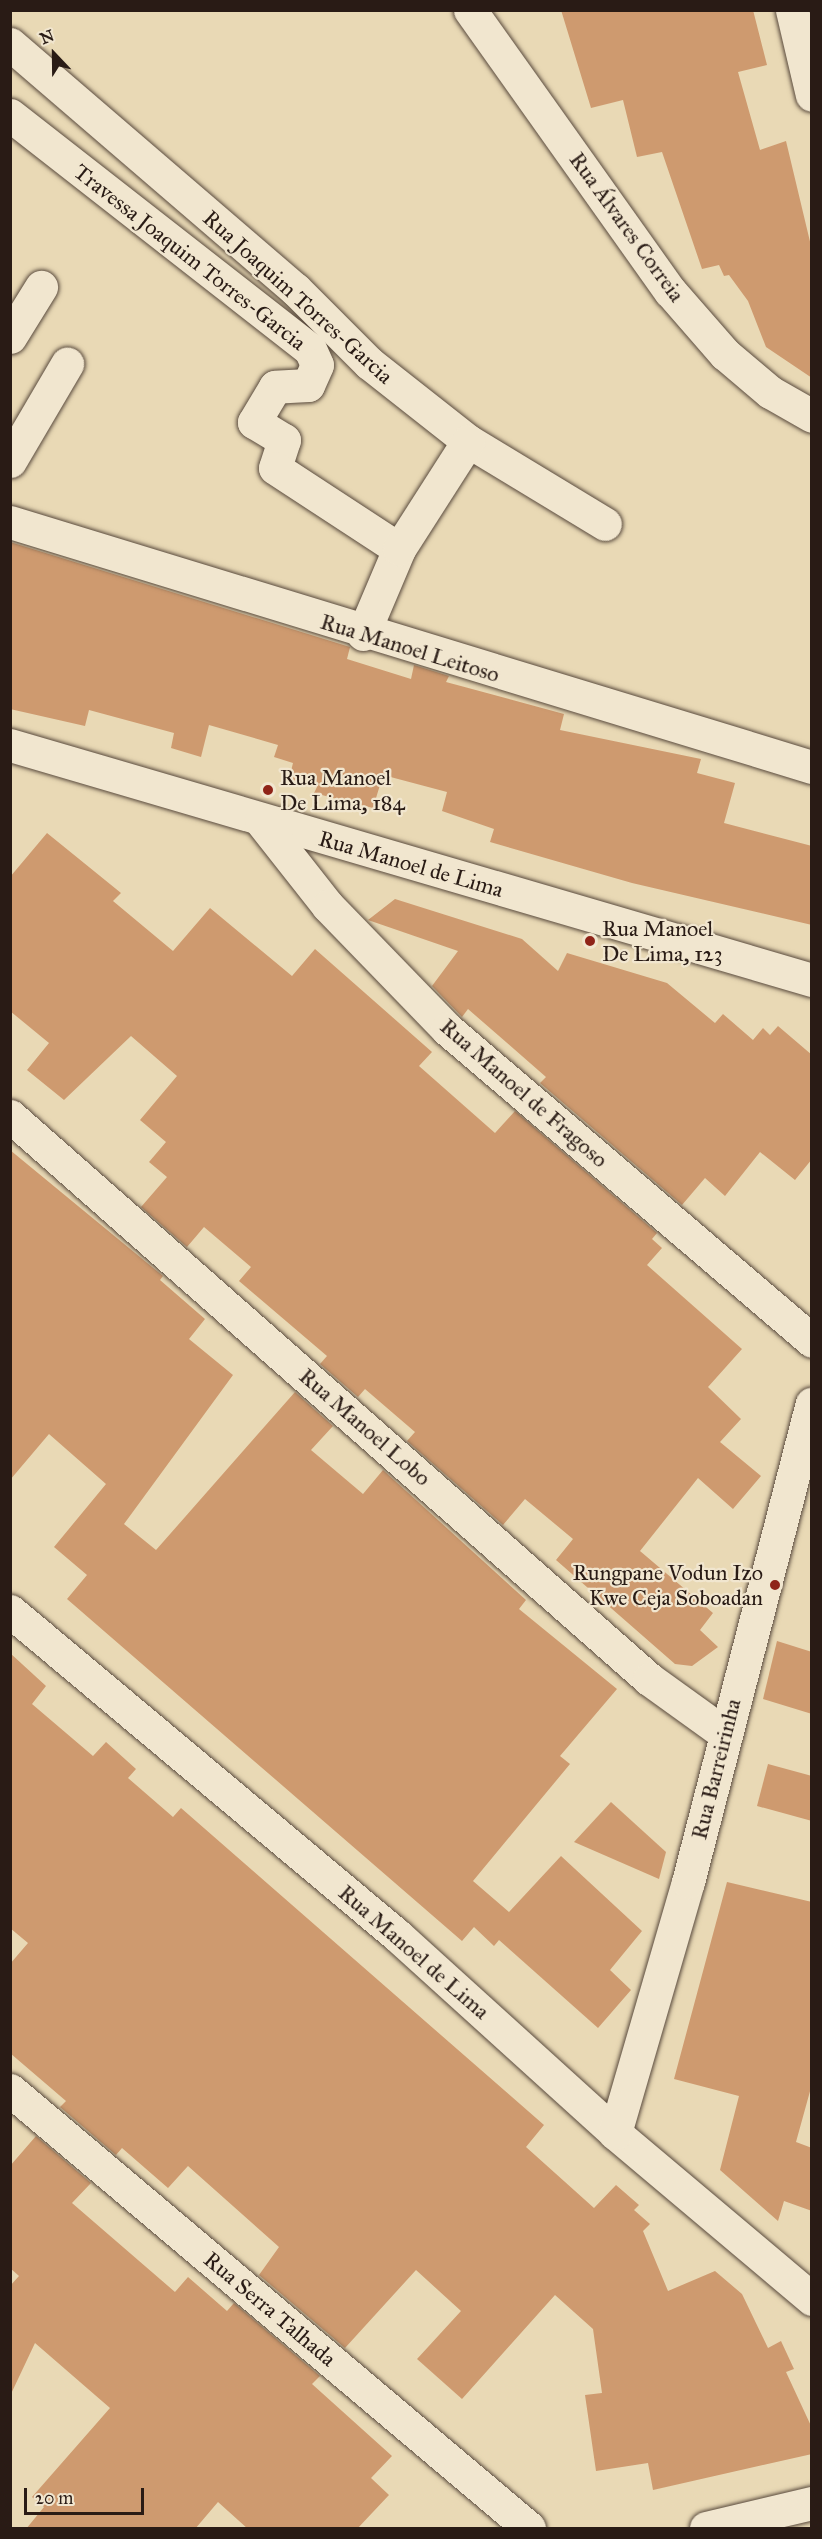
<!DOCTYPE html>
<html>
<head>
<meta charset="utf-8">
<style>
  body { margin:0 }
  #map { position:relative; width:822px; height:2539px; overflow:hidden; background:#e9d9b5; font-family:"IM FELL Great Primer",serif }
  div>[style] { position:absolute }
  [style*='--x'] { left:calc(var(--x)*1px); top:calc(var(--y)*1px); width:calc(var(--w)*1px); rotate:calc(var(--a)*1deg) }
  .building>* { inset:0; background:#ce9a6f }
  .roads { filter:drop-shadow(0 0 2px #594a3d) drop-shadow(0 0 2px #594a3d) }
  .minor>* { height:33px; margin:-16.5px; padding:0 16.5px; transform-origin:16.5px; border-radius:16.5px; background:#f1e6cf }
  .dots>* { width:16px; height:16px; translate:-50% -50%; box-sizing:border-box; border:3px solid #f1e6cf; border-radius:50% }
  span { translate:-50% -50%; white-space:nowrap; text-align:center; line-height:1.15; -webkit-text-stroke:4.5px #f1e6cf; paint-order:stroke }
  .street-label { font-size:22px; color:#291b15 }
  .poi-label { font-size:22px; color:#291b15 }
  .left { translate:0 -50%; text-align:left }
  .right { translate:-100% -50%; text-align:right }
  .frame { position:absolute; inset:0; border:12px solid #291b15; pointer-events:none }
  .north { position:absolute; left:24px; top:24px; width:60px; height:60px; -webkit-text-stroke:4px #f1e6cf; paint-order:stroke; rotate:338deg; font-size:16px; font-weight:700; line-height:24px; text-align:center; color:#291b15 }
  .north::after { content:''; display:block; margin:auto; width:21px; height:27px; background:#291b15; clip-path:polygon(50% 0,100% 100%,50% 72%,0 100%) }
  .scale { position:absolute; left:24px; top:2488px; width:120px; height:27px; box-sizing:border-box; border:3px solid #291b15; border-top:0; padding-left:8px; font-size:18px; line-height:21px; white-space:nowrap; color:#291b15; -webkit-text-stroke:4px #f1e6cf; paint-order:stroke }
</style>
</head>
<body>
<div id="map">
  <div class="building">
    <div style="clip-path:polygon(561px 10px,753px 10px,767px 65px,738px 72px,760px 150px,786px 141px,812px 250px,812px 378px,766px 347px,748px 301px,729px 275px,724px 276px,719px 265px,702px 269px,662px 152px,637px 157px,623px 100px,591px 108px)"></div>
    <div style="clip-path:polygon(10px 542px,350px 647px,347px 659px,411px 679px,414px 665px,449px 676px,446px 682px,564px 714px,560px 730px,701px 759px,697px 773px,735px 783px,724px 823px,812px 846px,812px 925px,632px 883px,490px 842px,494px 829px,442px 811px,447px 792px,383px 775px,373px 808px,314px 793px,317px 787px,289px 779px,293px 763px,274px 757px,278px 745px,209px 725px,201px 757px,171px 748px,174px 733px,89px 710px,85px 726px,10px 709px)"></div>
    <div style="clip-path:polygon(47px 833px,121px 893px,113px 901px,173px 951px,210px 908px,292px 976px,315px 949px,432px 1052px,419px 1066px,495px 1133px,515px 1111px,657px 1233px,652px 1239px,662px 1248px,647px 1265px,742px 1349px,708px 1387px,741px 1419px,720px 1442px,761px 1476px,733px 1509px,698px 1478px,640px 1551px,713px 1613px,700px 1630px,718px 1647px,692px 1666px,675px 1664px,556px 1560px,573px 1539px,525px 1499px,503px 1525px,407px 1441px,415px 1432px,365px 1389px,358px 1397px,320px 1364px,327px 1356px,239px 1281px,251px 1267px,204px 1227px,187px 1247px,141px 1207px,167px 1177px,149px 1162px,166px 1142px,140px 1120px,177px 1076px,131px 1036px,64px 1100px,27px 1070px,49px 1043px,10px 1011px,10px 877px)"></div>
    <div style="clip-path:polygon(395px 899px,522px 939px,558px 971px,567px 953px,667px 983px,715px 1023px,723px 1014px,753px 1040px,763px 1028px,770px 1035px,778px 1026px,812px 1055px,812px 1159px,795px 1180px,760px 1152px,725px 1196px,705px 1178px,682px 1205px,540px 1083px,546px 1077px,468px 1009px,462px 1017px,432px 986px,458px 951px,368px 920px)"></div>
    <div style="clip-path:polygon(10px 1150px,163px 1276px,160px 1280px,205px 1319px,189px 1339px,233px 1375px,124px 1524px,156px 1550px,295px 1392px,333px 1426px,311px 1450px,363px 1494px,383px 1470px,526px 1600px,519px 1609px,617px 1689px,560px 1756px,570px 1764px,473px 1881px,509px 1912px,561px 1856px,642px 1931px,610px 1970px,631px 1990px,598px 2028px,499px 1940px,494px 1946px,474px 1927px,462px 1941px,67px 1599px,87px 1575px,54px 1547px,106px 1484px,49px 1434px,10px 1480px)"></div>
    <div style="clip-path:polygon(777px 1641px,812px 1652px,812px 1714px,763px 1699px)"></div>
    <div style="clip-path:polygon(10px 1653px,46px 1686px,32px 1704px,93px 1756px,106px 1742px,136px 1769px,128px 1778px,173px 1817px,181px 1808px,544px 2125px,526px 2147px,594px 2208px,616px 2185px,639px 2205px,634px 2210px,650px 2224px,643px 2231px,668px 2291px,715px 2271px,742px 2294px,768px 2348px,781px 2341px,794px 2369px,786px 2372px,812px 2428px,812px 2454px,653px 2490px,648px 2463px,596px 2471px,585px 2395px,602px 2393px,593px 2329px,555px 2295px,462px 2399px,417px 2359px,461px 2311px,416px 2270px,345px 2348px,259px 2275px,279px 2247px,188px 2166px,168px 2188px,122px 2148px,116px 2155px,60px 2107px,66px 2101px,10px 2053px,10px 1964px,28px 1943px,10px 1928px)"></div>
    <div style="clip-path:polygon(768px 1764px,812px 1776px,812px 1821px,757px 1806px)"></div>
    <div style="clip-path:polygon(611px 1802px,666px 1852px,659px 1879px,574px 1842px)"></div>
    <div style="clip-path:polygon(727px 1882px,812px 1902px,812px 2084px,796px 2142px,812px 2148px,812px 2211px,784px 2201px,778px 2221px,720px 2170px,739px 2096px,674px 2079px)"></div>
    <div style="clip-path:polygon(36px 2136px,91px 2183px,72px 2203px,175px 2292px,188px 2277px,227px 2311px,234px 2303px,320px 2376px,312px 2384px,392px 2456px,371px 2478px,389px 2495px,357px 2529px,248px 2529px,218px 2502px,195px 2529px,26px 2529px,44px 2507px,32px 2497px,110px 2408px,35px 2343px,10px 2396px,10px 2286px,19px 2276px,10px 2268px,10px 2166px)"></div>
  </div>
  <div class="roads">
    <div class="minor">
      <div style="--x:470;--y:10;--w:345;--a:54.6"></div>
      <div style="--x:670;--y:291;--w:84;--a:48.9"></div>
      <div style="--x:725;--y:354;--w:59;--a:40.2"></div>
      <div style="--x:770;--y:392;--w:48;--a:29.7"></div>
      <div style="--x:792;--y:10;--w:87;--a:76.8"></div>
      <div style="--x:10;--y:44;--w:376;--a:40.7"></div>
      <div style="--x:295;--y:289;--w:105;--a:45"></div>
      <div style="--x:369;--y:363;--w:126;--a:38.2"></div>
      <div style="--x:468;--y:441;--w:160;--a:31.2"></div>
      <div style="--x:10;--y:115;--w:380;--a:38"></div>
      <div style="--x:310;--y:349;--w:17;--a:66"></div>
      <div style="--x:317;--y:365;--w:22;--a:114"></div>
      <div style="--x:308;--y:385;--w:33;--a:177"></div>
      <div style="--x:275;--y:387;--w:41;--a:121"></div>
      <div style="--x:254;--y:422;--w:35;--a:31"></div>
      <div style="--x:284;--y:440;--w:29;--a:108"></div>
      <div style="--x:275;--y:468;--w:148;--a:33.2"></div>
      <div style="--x:10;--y:337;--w:59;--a:-58.2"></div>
      <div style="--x:10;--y:461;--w:113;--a:-59.6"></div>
      <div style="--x:10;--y:522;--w:839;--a:16.99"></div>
      <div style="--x:363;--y:634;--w:92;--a:-67"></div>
      <div style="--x:399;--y:549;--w:128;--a:-57.4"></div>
      <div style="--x:10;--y:745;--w:836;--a:16.33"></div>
      <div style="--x:261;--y:821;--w:108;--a:51.8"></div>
      <div style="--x:328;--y:906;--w:171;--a:45.9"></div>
      <div style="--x:447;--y:1029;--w:480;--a:40.5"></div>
      <div style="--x:10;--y:1116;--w:852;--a:41.38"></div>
      <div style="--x:649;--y:1679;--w:92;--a:35.8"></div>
      <div style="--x:10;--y:1611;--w:506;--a:39.95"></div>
      <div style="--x:398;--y:1936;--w:293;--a:42.2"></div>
      <div style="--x:615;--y:2133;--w:258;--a:40.1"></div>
      <div style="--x:10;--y:2090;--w:679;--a:40.16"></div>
      <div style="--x:615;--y:2133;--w:261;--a:-73.8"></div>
      <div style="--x:688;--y:1882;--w:494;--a:-75.5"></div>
      <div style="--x:706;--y:2528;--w:109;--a:-13.3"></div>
    </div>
  </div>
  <div class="dots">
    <div style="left:268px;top:790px;background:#8f2418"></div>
    <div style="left:590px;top:941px;background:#8f2418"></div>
    <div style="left:775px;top:1585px;background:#8f2418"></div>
  </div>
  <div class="street-label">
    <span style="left:627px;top:227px;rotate:54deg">Rua Álvares Correia</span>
    <span style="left:190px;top:257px;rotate:38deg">Travessa Joaquim Torres-Garcia</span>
    <span style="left:298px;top:297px;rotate:42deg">Rua Joaquim Torres-Garcia</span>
    <span style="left:410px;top:648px;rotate:17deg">Rua Manoel Leitoso</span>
    <span style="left:411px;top:864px;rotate:16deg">Rua Manoel de Lima</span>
    <span style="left:524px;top:1093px;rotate:41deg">Rua Manoel de Fragoso</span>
    <span style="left:365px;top:1427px;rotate:41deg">Rua Manoel Lobo</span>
    <span style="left:716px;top:1769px;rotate:-76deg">Rua Barreirinha</span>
    <span style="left:414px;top:1952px;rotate:41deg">Rua Manoel de Lima</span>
    <span style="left:270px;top:2309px;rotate:40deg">Rua Serra Talhada</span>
  </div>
  <div class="poi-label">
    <span class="left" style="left:280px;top:790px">Rua Manoel<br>De Lima, 184</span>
    <span class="left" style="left:602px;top:941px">Rua Manoel<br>De Lima, 123</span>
    <span class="right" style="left:763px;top:1585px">Rungpane Vodun Izo<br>Kwe Ceja Soboadan</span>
  </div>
  <div class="frame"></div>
  <div class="north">N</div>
  <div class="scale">20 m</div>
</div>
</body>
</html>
